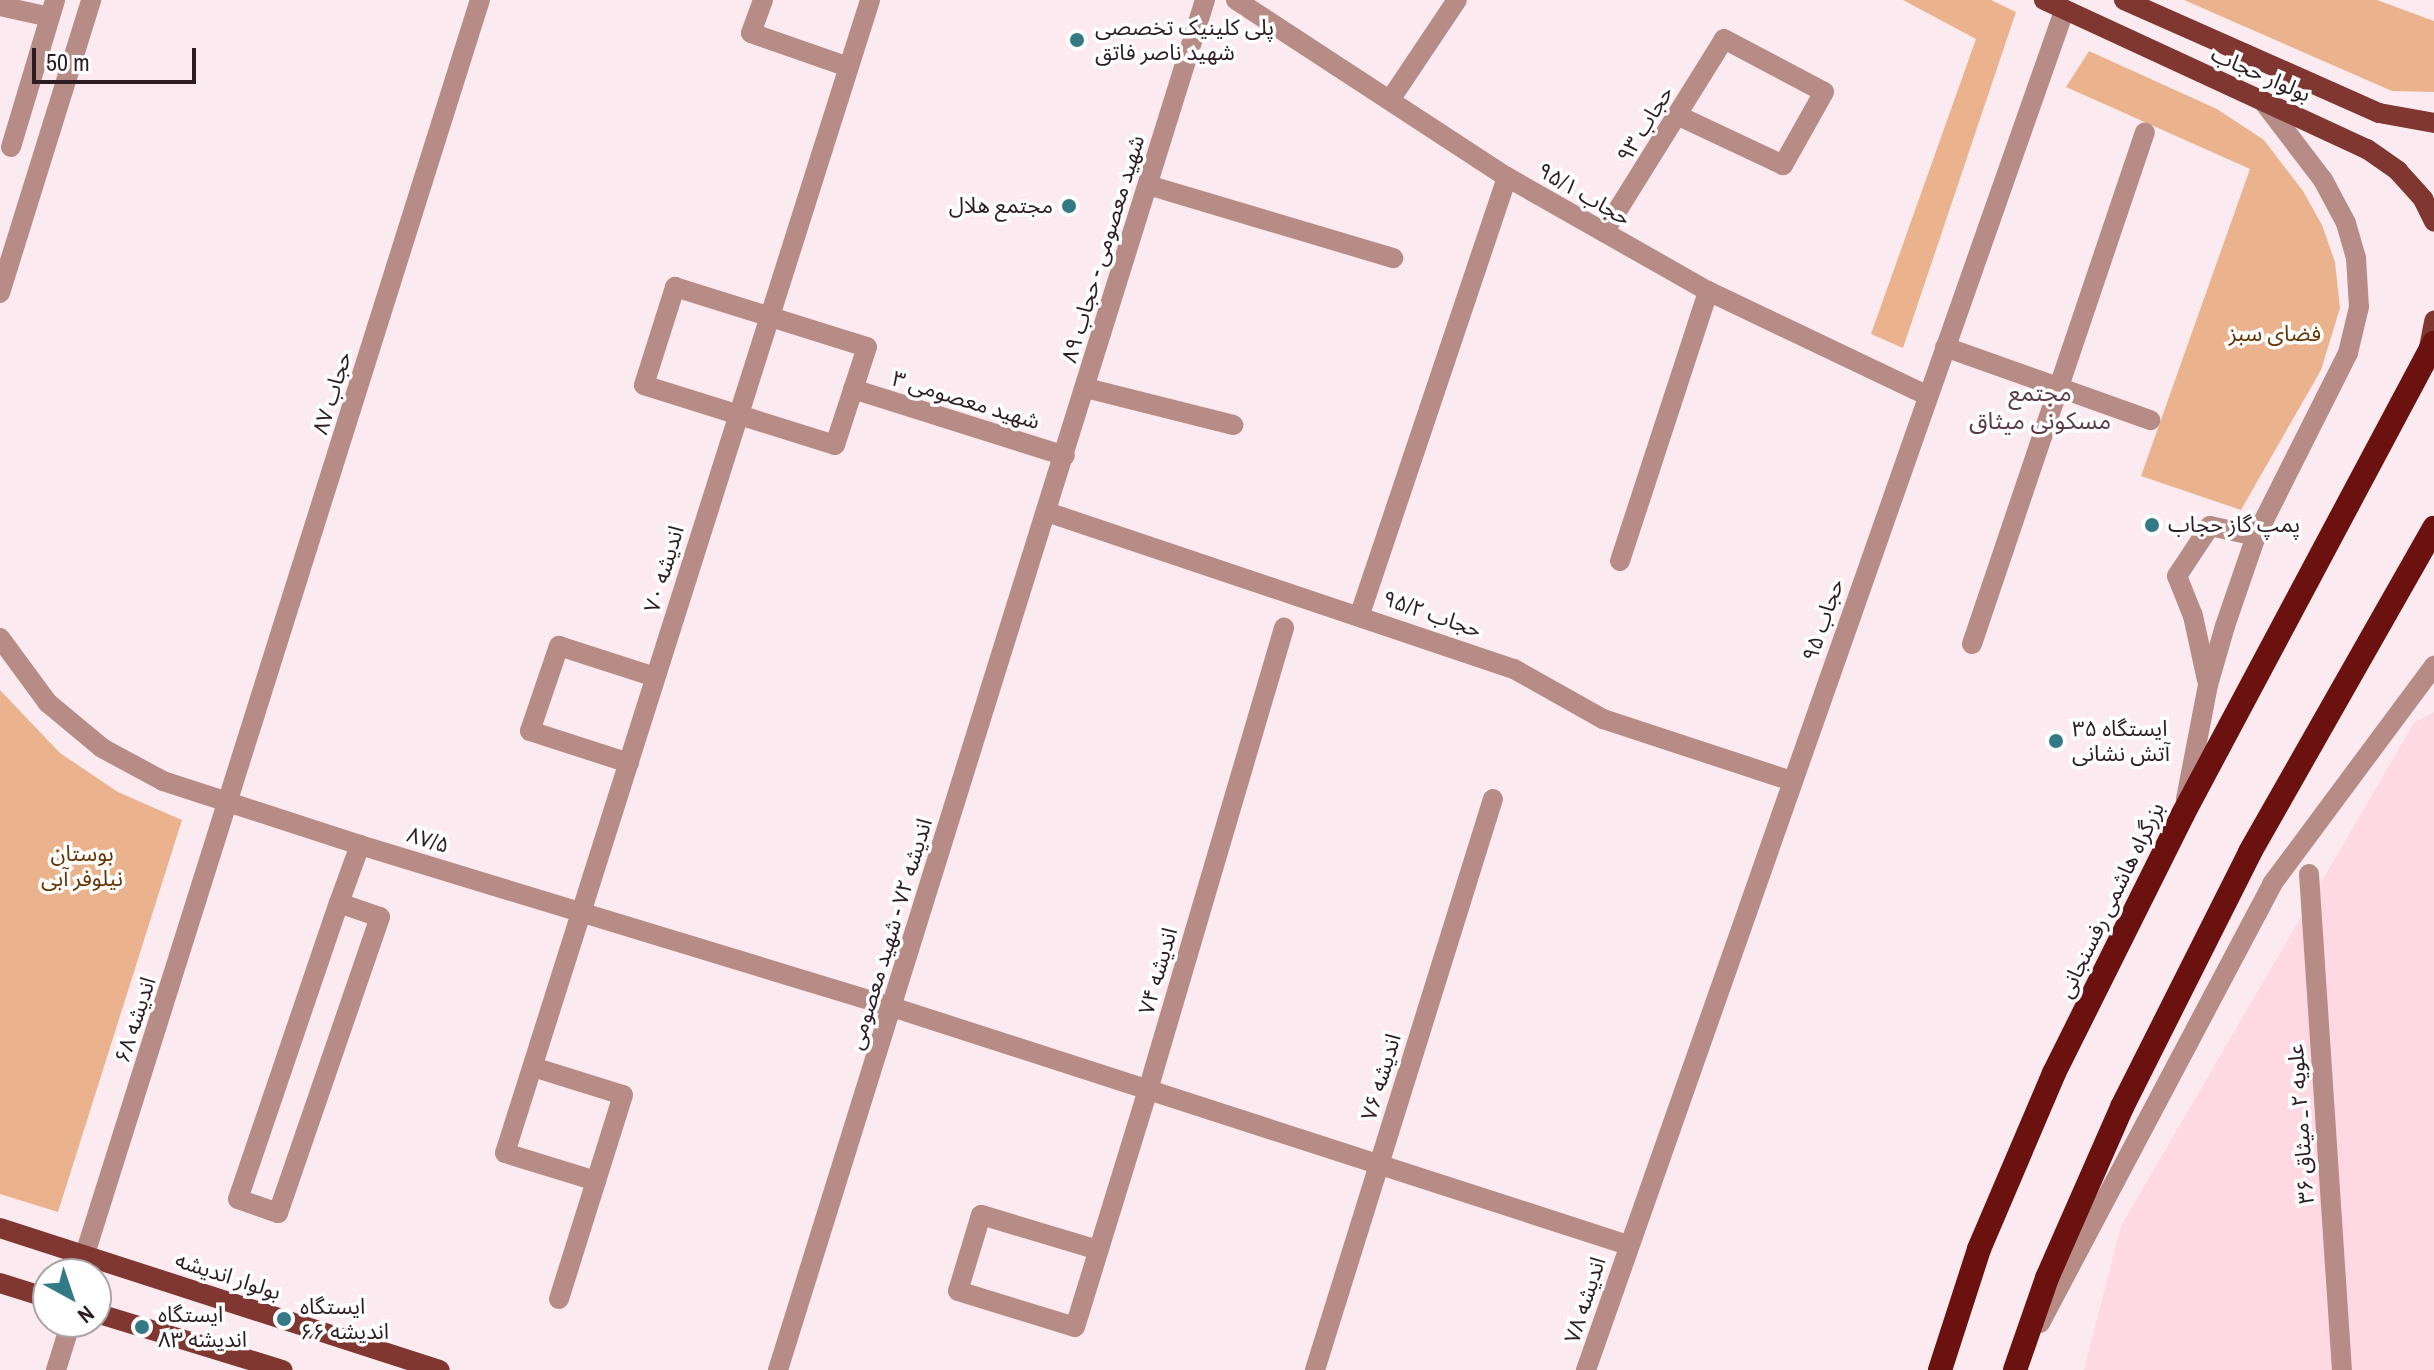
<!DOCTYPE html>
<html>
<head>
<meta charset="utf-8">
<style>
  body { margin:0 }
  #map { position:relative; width:2434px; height:1370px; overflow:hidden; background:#fbebf0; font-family:"Archivo Narrow","Noto Sans Arabic",sans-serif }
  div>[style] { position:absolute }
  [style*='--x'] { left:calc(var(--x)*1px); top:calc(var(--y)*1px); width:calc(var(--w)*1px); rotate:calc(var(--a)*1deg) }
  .built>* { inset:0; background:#fed8e3 }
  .green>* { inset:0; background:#ebb38d }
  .minor>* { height:20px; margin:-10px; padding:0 10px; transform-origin:10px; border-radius:10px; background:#b88c86 }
  .major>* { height:20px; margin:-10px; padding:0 10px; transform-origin:10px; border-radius:10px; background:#813731 }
  .highway>* { height:24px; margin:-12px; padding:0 12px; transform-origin:12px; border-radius:12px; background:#6b1211 }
  .dots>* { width:22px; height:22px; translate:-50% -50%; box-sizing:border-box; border:4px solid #fff; border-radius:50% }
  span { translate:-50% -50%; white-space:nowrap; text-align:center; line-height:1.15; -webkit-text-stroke:7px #fff; paint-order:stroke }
  .poi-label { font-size:22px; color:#2c1d22 }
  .left { translate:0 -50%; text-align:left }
  .right { translate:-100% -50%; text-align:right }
  .street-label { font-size:22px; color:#2c1d22 }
  .park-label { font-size:22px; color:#663302 }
  .neighbourhood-label { font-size:24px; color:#5a3b45 }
  .north { position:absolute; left:32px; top:1258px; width:80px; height:80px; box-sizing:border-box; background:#fff; border:2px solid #aba5a7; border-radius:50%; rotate:140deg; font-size:22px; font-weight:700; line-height:32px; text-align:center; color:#2c1d22 }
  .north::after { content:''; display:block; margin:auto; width:28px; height:36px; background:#337986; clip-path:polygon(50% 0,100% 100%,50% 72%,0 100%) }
  .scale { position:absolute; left:32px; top:48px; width:164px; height:36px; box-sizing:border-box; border:4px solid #2c1d22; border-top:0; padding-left:10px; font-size:24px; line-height:28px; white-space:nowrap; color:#2c1d22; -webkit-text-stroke:6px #fff; paint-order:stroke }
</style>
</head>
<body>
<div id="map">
  <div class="built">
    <div style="clip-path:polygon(2434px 712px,2434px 1370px,2084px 1370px,2121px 1226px,2414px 723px)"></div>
  </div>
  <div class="green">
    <div style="clip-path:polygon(1903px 0,1991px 0,2016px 12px,1903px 348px,1871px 334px,1976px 39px)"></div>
    <div style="clip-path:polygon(2184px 0,2377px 0,2434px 21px,2434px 92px,2392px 91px)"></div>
    <div style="clip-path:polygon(2089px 51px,2217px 109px,2264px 140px,2303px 191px,2322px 225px,2335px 262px,2340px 308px,2321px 370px,2241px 510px,2141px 476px,2250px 169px,2066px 87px)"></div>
    <div style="clip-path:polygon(0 690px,60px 753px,118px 792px,182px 820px,58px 1212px,0 1194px)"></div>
  </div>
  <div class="minor">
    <div style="--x:763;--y:0;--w:35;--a:110"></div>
    <div style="--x:751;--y:33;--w:103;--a:19.3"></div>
    <div style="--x:1236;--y:0;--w:324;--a:33.2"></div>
    <div style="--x:1507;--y:177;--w:231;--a:29.6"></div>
    <div style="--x:1708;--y:291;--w:244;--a:25.5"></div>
    <div style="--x:0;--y:6;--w:51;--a:12.4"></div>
    <div style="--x:1390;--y:100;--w:120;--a:-56.2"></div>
    <div style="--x:11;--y:147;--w:153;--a:-73.3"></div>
    <div style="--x:1148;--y:185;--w:256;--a:16.6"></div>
    <div style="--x:1604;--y:232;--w:227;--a:-58.1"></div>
    <div style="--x:1724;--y:39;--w:113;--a:27.9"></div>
    <div style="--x:1824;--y:92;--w:84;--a:119.3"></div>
    <div style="--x:1783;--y:165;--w:115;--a:-154.8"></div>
    <div style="--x:675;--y:287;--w:201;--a:17.4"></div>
    <div style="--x:867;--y:347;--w:103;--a:108.1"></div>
    <div style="--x:835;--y:445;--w:200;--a:-162.6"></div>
    <div style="--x:644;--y:385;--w:103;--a:-72.4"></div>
    <div style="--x:0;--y:293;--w:307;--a:-72.7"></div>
    <div style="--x:1945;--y:347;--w:218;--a:19.6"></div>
    <div style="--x:1086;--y:388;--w:152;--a:14.1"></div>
    <div style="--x:853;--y:389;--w:222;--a:17.5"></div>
    <div style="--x:1047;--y:512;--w:493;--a:18.6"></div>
    <div style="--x:1514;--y:669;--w:102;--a:29.3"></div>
    <div style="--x:1603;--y:719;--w:199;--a:18.2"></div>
    <div style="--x:1620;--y:561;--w:284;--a:-71.9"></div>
    <div style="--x:1360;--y:614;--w:461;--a:-71.4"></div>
    <div style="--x:0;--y:638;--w:81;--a:53.6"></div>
    <div style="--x:48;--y:703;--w:70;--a:39.8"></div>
    <div style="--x:102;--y:748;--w:69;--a:28.4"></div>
    <div style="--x:163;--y:781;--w:207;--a:18"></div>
    <div style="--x:360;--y:845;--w:556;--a:16.94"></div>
    <div style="--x:892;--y:1007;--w:774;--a:17.92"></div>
    <div style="--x:1972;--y:644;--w:540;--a:-71.33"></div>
    <div style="--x:2207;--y:680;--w:66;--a:-102.3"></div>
    <div style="--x:2193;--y:616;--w:43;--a:-111.8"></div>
    <div style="--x:2177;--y:576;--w:60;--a:-56.6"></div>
    <div style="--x:2210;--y:526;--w:47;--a:12.3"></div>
    <div style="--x:629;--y:763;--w:104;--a:-162.1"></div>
    <div style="--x:530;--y:731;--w:90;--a:-71.2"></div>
    <div style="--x:559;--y:646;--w:101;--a:17.9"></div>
    <div style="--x:2186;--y:799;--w:116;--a:-79.1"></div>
    <div style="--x:2208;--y:685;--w:61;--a:-73.9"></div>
    <div style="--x:2225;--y:626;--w:95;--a:-71"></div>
    <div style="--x:2256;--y:536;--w:205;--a:-63.3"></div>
    <div style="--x:2348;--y:353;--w:47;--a:-76.6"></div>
    <div style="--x:2359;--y:307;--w:49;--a:-93.5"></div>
    <div style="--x:2356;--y:258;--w:36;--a:-106"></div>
    <div style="--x:2346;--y:223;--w:49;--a:-118.1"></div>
    <div style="--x:2323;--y:180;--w:101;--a:-127.3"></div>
    <div style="--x:2309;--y:874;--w:497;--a:86.2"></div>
    <div style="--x:339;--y:903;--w:43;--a:18.9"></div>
    <div style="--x:380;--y:917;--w:313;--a:109"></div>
    <div style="--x:278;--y:1213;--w:42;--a:-160.7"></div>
    <div style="--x:238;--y:1199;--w:313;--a:-71.2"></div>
    <div style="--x:339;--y:903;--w:62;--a:-70.1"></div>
    <div style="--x:533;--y:1067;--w:94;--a:17.3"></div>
    <div style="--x:623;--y:1095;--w:90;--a:107.4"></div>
    <div style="--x:596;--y:1181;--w:95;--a:-162.9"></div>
    <div style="--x:505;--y:1153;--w:1209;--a:-72.43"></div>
    <div style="--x:1098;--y:1250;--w:122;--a:-163.3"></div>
    <div style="--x:981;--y:1215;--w:79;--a:106.8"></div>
    <div style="--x:958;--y:1291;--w:122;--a:17.1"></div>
    <div style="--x:1075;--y:1327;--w:248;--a:-72.9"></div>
    <div style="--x:1148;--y:1090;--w:482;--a:-73.6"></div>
    <div style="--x:85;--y:1254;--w:1315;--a:-72.52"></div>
    <div style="--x:559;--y:1299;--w:124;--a:-72.6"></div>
    <div style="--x:2040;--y:1323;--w:497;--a:-62.1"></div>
    <div style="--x:2272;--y:884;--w:272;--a:-53.4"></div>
    <div style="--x:56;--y:1370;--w:50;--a:-72.6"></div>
    <div style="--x:778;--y:1370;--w:1435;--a:-72.69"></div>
    <div style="--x:1315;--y:1370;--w:598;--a:-72.69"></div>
    <div style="--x:1586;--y:1370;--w:1441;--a:-70.62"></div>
  </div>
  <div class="major">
    <div style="--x:2044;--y:0;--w:356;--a:24.8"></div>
    <div style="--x:2367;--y:149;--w:38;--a:35"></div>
    <div style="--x:2398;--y:171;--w:38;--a:48"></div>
    <div style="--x:2423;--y:199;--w:25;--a:64"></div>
    <div style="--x:2124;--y:0;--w:279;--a:23.9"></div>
    <div style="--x:2379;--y:113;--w:56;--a:10.3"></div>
    <div style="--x:2428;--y:353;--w:33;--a:-79"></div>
    <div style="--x:0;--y:1228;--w:462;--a:17.9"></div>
    <div style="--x:0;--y:1283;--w:50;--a:17.4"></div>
    <div style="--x:96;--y:1313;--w:195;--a:17"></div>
  </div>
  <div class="highway">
    <div style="--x:1940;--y:1370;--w:127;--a:-72.1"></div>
    <div style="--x:1979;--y:1249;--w:191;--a:-66.9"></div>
    <div style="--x:2054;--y:1073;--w:289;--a:-63.5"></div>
    <div style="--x:2183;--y:814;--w:534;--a:-61.95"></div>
    <div style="--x:2015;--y:1370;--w:97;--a:-70.8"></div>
    <div style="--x:2047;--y:1278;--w:187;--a:-66.3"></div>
    <div style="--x:2122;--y:1107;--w:285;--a:-63.3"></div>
    <div style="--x:2250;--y:852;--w:373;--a:-60.4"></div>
  </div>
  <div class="dots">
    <div style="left:1077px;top:40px;background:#337986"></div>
    <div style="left:1069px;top:206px;background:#337986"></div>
    <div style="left:2152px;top:525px;background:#337986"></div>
    <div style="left:2056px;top:741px;background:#337986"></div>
    <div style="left:284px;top:1319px;background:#337986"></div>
    <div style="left:142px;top:1327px;background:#337986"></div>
  </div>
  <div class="poi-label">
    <span class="left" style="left:1095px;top:40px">پلی کلینیک تخصصی<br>شهید ناصر فاتق</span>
    <span class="right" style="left:1053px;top:206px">مجتمع هلال</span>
    <span class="left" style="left:2168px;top:525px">پمپ گاز حجاب</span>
    <span class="left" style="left:2072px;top:741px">ایستگاه ۳۵<br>آتش نشانی</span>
    <span class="left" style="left:300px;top:1319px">ایستگاه<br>اندیشه ۶۶</span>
    <span class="left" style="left:158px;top:1327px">ایستگاه<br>اندیشه ۸۳</span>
  </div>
  <div class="street-label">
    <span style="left:2261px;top:74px;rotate:24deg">بولوار حجاب</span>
    <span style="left:1645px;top:124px;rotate:-58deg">حجاب ۹۳</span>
    <span style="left:1584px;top:194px;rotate:30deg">حجاب ۹۵/۱</span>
    <span style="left:1103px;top:249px;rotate:-73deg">شهید معصومی - حجاب ۸۹</span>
    <span style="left:332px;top:393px;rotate:-73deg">حجاب ۸۷</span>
    <span style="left:966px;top:400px;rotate:17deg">شهید معصومی ۳</span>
    <span style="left:664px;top:569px;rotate:-73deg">اندیشه ۷۰</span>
    <span style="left:1432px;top:614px;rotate:19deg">حجاب ۹۵/۲</span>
    <span style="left:1823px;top:620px;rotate:-71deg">حجاب ۹۵</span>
    <span style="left:428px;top:840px;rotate:17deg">۸۷/۵</span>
    <span style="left:2111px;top:900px;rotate:-64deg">بزرگراه هاشمی رفسنجانی</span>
    <span style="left:890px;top:934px;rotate:-73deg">اندیشه ۷۲ - شهید معصومی</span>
    <span style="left:1158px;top:971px;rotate:-74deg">اندیشه ۷۴</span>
    <span style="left:135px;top:1020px;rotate:-72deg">اندیشه ۶۸</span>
    <span style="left:1381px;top:1077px;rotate:-73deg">اندیشه ۷۶</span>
    <span style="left:2301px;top:1124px;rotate:-94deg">علویه ۲ ـ میثاق ۳۶</span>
    <span style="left:228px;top:1276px;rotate:18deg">بولوار اندیشه</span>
    <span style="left:1585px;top:1300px;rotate:-72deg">اندیشه ۷۸</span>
  </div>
  <div class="park-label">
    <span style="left:2275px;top:334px">فضای سبز</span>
    <span style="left:82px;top:866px">بوستان<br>نیلوفر آبی</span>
  </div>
  <div class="neighbourhood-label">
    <span style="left:2040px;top:407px">مجتمع<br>مسکونی میثاق</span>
  </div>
  <div class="north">N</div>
  <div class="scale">50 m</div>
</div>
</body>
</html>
